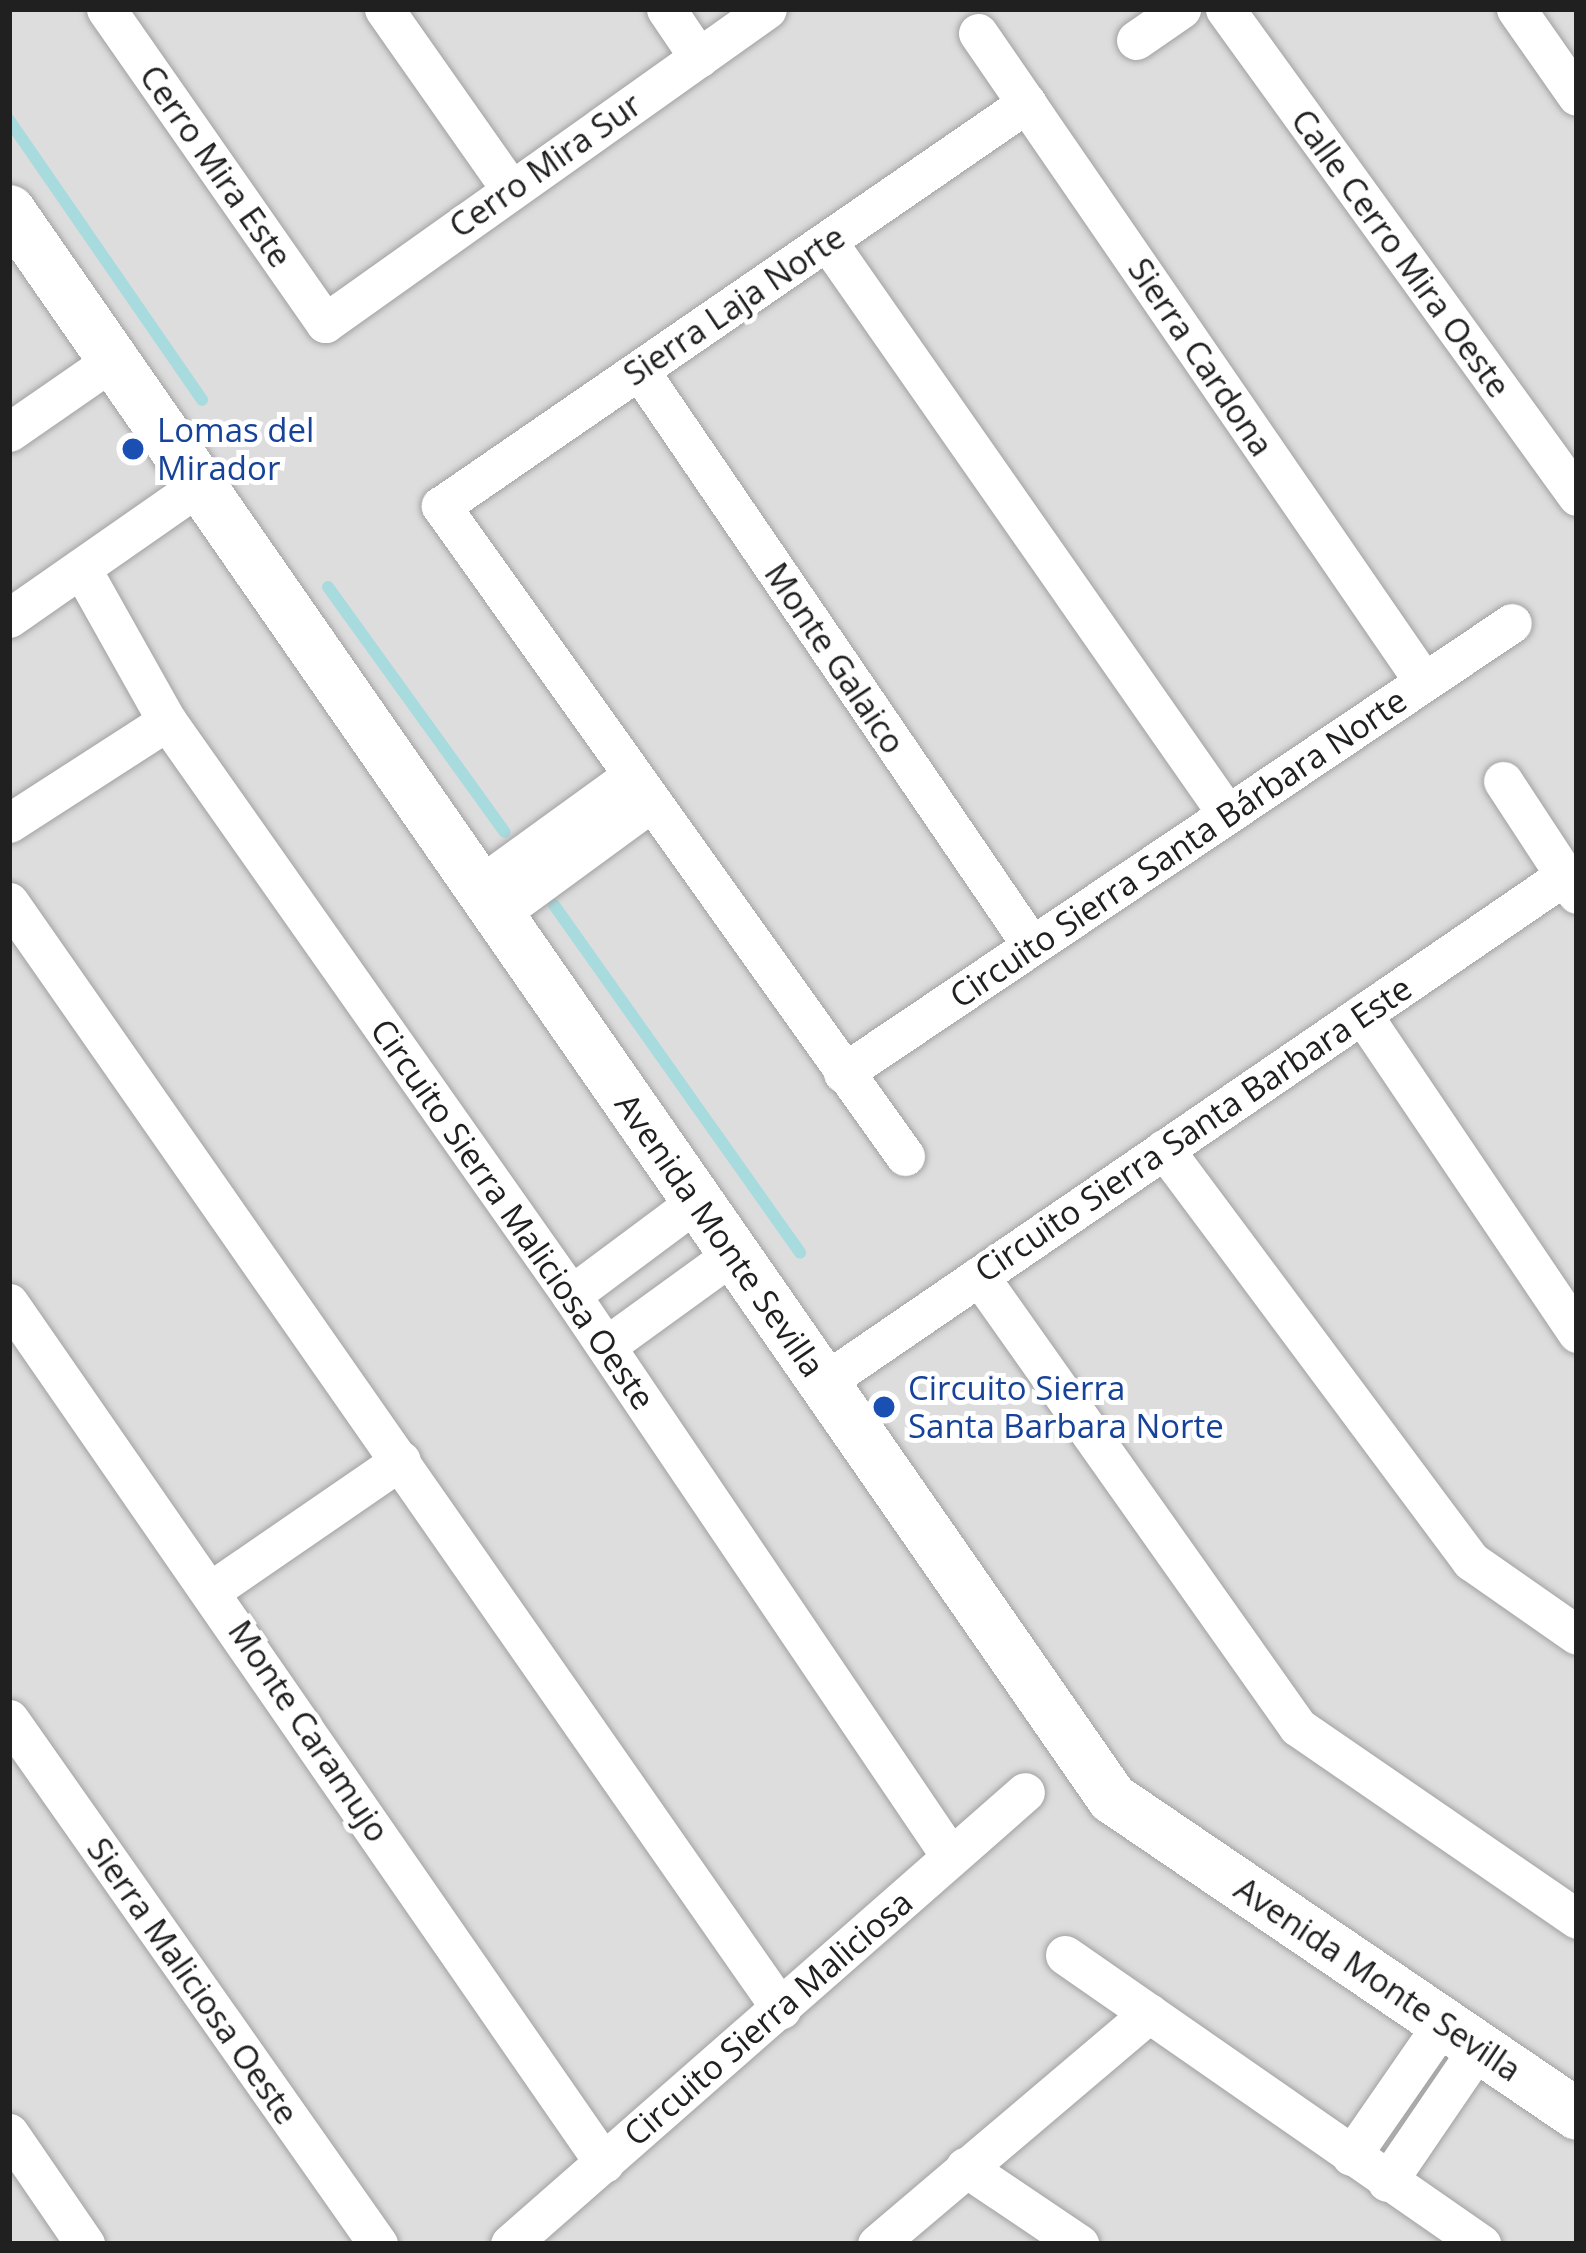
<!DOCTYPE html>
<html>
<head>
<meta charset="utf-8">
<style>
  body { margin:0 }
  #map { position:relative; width:1586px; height:2253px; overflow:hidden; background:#f0ebe7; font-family:"Open Sans",sans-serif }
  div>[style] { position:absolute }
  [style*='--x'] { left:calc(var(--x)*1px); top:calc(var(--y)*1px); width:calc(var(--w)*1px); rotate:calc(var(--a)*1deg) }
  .residential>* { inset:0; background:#dedddd; transform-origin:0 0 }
  .stream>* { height:12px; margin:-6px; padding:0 6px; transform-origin:6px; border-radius:6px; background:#a8dbde }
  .roads { filter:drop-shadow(0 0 3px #a1a1a1) drop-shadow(0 0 3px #a1a1a1) }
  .minor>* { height:39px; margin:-19.5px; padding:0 19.5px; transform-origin:19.5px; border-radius:19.5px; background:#fff }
  .tertiary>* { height:51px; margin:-25.5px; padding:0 25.5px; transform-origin:25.5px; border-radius:25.5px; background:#fff }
  .dots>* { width:33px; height:33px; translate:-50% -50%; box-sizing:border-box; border:6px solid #fff; border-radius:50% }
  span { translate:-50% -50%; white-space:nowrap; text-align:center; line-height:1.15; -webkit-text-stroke:10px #fff; paint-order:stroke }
  .street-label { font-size:33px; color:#202020 }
  .transit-label { font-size:33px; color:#164399 }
  .left { translate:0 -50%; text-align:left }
  .frame { position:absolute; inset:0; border:12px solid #202020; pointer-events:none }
</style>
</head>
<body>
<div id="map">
  <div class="residential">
    <div style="left:9px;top:9px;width:1568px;height:2235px"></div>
  </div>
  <div class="stream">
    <div style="--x:9;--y:120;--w:340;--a:55.4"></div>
    <div style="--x:328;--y:587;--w:302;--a:54.2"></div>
    <div style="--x:554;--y:905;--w:426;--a:54.7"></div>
  </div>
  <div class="roads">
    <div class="minor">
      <div style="--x:106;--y:9;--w:383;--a:55.1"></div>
      <div style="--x:325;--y:323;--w:542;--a:-35.39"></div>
      <div style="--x:384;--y:9;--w:219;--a:54.9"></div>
      <div style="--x:666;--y:9;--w:59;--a:56"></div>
      <div style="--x:1225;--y:9;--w:601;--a:54.14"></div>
      <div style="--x:1516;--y:9;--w:106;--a:55"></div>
      <div style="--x:978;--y:33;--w:787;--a:55.5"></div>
      <div style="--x:1136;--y:40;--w:55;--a:-34.6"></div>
      <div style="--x:827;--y:241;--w:699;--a:55.08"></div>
      <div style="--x:639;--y:370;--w:697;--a:55.69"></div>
      <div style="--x:9;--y:432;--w:126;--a:-34.7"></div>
      <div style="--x:81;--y:568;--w:176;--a:60.7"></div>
      <div style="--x:167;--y:721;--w:702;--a:54.86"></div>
      <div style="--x:571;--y:1295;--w:678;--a:55.94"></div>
      <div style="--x:9;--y:618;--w:233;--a:-34.9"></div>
      <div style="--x:1503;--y:781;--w:135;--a:56.8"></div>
      <div style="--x:9;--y:823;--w:188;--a:-32.8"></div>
      <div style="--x:478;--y:887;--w:188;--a:-35.9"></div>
      <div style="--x:9;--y:902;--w:1350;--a:55.11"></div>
      <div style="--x:497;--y:915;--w:190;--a:-36.2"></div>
      <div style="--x:1362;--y:1014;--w:385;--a:56"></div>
      <div style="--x:843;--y:1073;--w:806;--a:-33.93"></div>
      <div style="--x:1164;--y:1149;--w:514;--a:53.31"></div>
      <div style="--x:1471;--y:1561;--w:129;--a:34.9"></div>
      <div style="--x:905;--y:1156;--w:799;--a:-125.52"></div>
      <div style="--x:441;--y:506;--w:711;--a:-34.52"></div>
      <div style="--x:979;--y:1276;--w:552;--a:54.73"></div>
      <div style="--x:1298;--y:1727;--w:339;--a:34.5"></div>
      <div style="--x:571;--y:1295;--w:157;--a:-36.7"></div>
      <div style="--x:9;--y:1303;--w:1046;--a:55.32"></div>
      <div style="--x:606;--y:1346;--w:157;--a:-35.9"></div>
      <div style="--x:823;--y:1383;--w:898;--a:-34.38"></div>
      <div style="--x:212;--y:1590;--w:229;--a:-34.5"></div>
      <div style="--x:9;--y:1719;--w:642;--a:54.9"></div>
      <div style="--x:1065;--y:1955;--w:507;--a:34.79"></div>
      <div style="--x:9;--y:2133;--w:135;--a:55.6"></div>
      <div style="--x:1351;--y:2156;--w:162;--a:-55.3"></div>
      <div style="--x:965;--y:2167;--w:138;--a:34"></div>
      <div style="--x:1387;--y:2182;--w:163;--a:-55.7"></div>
      <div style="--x:510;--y:2244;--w:685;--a:-41.27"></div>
      <div style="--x:877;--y:2244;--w:357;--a:-40.3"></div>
    </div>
    <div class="tertiary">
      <div style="--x:9;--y:210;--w:1933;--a:55.22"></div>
      <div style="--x:1112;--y:1798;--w:562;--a:34.2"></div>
    </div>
  </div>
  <div class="dots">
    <div style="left:133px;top:449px;background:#1a4fb4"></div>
    <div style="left:884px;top:1407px;background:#1a4fb4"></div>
  </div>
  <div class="street-label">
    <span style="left:545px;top:165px;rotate:-35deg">Cerro Mira Sur</span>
    <span style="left:216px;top:166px;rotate:55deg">Cerro Mira Este</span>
    <span style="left:1401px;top:253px;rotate:54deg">Calle Cerro Mira Oeste</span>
    <span style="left:734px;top:305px;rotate:-34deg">Sierra Laja Norte</span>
    <span style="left:1201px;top:357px;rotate:56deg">Sierra Cardona</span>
    <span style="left:835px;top:658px;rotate:56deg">Monte Galaico</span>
    <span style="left:1178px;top:848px;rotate:-34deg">Circuito Sierra Santa Bárbara Norte</span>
    <span style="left:1193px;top:1129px;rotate:-34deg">Circuito Sierra Santa Barbara Este</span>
    <span style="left:513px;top:1214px;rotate:55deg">Circuito Sierra Maliciosa Oeste</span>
    <span style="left:720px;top:1235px;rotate:55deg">Avenida Monte Sevilla</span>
    <span style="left:309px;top:1731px;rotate:56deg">Monte Caramujo</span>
    <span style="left:1378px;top:1979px;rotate:34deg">Avenida Monte Sevilla</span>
    <span style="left:193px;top:1981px;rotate:55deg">Sierra Maliciosa Oeste</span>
    <span style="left:768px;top:2018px;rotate:-41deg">Circuito Sierra Maliciosa</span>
  </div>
  <div class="transit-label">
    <span class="left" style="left:157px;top:449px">Lomas del<br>Mirador</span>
    <span class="left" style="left:908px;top:1407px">Circuito Sierra<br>Santa Barbara Norte</span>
  </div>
  <div class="frame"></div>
</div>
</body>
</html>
